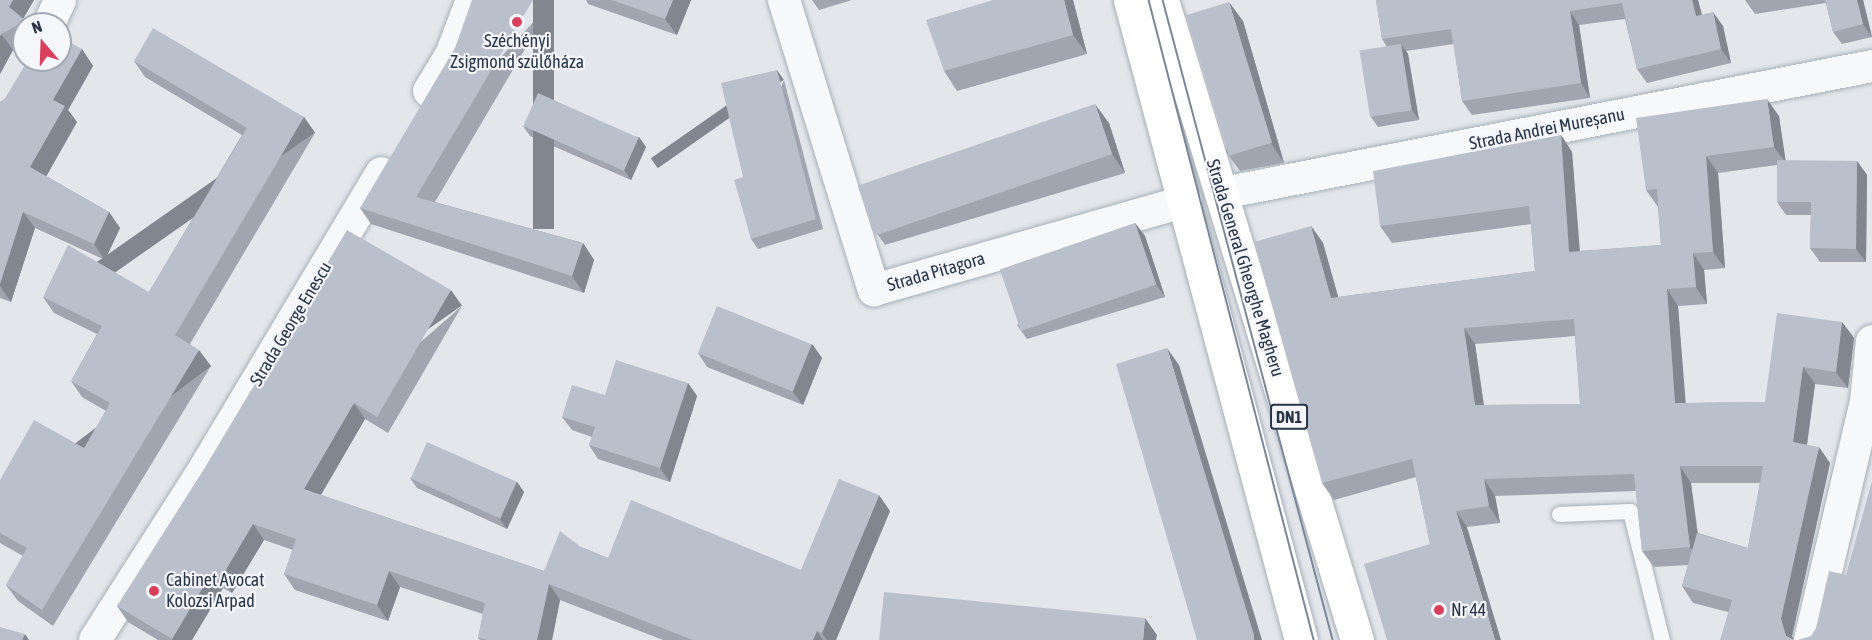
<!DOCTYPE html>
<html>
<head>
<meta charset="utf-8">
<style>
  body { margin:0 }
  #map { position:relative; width:1872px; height:640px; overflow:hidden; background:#e3e7ec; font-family:"Asap Condensed",sans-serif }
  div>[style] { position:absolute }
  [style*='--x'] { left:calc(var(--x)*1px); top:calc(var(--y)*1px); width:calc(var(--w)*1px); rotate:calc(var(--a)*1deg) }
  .roads { filter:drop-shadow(0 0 2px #a7aeb7) drop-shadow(0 0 2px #a7aeb7) }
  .lane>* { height:15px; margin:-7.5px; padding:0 7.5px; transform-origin:7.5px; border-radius:7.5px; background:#f7f8fa }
  .street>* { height:32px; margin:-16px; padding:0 16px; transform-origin:16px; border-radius:16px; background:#f7f8fa }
  .primary>* { height:33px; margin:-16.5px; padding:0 16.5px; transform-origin:16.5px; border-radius:16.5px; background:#fff }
  .tram>* { height:1.5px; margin:-0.75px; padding:0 0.75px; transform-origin:0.75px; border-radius:0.75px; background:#7b8798 }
  .wall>* { inset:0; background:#a0a5af }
  .shaded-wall>* { inset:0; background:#82868e; transform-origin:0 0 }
  .building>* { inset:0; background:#bac0cb; transform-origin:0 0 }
  .dots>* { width:16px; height:16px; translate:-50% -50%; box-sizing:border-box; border:3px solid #f4f6f9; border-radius:50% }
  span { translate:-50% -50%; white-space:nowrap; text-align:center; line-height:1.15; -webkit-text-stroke:4.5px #f4f6f9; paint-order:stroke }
  .shield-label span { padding:2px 4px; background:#f4f6f9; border:2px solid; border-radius:4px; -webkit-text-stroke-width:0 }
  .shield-label { font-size:16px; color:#293547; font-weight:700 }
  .poi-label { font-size:18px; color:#293547 }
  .left { translate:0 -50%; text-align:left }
  .street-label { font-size:18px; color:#293547 }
  .north { position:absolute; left:12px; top:12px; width:60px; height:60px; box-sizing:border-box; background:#f4f6f9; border:2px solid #a3a9b2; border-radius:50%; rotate:341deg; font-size:16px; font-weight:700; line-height:24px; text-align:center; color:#293547 }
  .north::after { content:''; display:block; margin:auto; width:21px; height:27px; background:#da405c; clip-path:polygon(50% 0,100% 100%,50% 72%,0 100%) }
</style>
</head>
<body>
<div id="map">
  <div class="roads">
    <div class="lane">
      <div style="--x:1559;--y:514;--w:71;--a:-2.4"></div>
      <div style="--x:1630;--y:511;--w:133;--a:76.1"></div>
    </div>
    <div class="street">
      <div style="--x:784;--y:0;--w:304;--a:72.8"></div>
      <div style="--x:874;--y:290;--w:324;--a:-15.9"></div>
      <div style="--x:49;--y:24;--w:26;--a:-65"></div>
      <div style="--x:429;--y:91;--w:42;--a:-58.6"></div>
      <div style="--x:451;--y:55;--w:59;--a:-69.1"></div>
      <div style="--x:1223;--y:193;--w:661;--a:-11.07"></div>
      <div style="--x:95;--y:640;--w:195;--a:-57.4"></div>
      <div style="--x:200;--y:476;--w:353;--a:-59.1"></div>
      <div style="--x:1810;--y:640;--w:245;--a:-76.8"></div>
      <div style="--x:1866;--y:401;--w:60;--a:-84.3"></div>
    </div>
    <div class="primary">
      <div style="--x:1130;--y:0;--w:662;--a:75.04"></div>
      <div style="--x:1162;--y:0;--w:669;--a:73.05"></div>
    </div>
  </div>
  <div class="tram">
    <div style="--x:1149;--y:0;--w:661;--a:75.54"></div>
    <div style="--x:1163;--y:0;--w:662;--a:75.12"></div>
  </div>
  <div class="wall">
    <div style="clip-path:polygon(0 0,34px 0,23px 19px,30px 24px,24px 24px,24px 44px,13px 50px,0 74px)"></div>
    <div style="clip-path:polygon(554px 0,435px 202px,583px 243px,594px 260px,584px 293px,371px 224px,360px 208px)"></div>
    <div style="clip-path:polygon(586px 0,691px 0,677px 35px,588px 4px)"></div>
    <div style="clip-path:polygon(812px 0,852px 0,819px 10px)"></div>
    <div style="clip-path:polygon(1073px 0,1087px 54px,957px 91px,944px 71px)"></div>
    <div style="clip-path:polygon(1376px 0,1698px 0,1702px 15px,1723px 26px,1731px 63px,1647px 83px,1637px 69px,1625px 19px,1579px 25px,1590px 98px,1472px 115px,1462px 101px,1454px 44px,1406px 51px,1408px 54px,1419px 120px,1378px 127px,1371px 117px,1387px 47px,1382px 39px)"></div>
    <div style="clip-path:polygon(1745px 0,1863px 0,1872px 37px,1842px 44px,1833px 32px,1826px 3px,1755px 14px)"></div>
    <div style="clip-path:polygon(1243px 21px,1284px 163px,1240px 171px,1226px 152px)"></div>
    <div style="clip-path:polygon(82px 49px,93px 66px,68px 110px,77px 122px,46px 176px,109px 212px,120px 228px,105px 260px,35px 228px,11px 302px,0 298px,0 102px)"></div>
    <div style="clip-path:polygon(134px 61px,304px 117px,315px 133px,190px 344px,211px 366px,53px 626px,18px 601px,6px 585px,23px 556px,0 543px,0 480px,84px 448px,106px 411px,82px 397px,71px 381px,97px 334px,54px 313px,43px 297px,149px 292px,242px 135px,145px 77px)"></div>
    <div style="clip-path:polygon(784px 80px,823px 229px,758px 249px,751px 239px,743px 177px)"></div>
    <div style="clip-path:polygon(evenodd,1779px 116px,1785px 161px,1857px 161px,1867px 175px,1866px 262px,1820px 262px,1810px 248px,1811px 215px,1786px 215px,1777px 202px,1777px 165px,1718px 173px,1725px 268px,1704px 270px,1707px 304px,1678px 306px,1685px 403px,1765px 402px,1842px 322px,1854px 338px,1848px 388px,1815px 384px,1807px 445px,1830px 463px,1792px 636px,1728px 612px,1693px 603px,1682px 586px,1688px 565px,1654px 567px,1642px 551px,1636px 491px,1495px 496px,1500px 523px,1467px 527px,1430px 544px,1416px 477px,1334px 500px,1322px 483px,1311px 226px,1323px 243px,1338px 297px,1535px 271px,1531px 224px,1392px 243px,1380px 226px,1561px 135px,1572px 152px,1580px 251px,1661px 245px,1658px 207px,1646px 190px,1779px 116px,1575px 336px,1580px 404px,1484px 405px,1475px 344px,1575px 336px,1779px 116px,1691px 483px,1760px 483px,1748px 548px,1698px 533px,1691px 483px)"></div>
    <div style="clip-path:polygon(1109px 123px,1125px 173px,885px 245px,871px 225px)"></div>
    <div style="clip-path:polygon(523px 126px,639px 137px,646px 147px,631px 180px,530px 136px)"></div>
    <div style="clip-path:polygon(1135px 223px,1145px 236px,1165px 297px,1027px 339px,1017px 325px)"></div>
    <div style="clip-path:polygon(462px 306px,388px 433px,365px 419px,321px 495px,544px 571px,581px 547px,608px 558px,801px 570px,890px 511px,836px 640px,663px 640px,560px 600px,552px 640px,480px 640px,478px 638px,483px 614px,400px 587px,388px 621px,295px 590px,284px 574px,293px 550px,264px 540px,232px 593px,223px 588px,192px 640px,158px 640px,128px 622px,117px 606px)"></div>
    <div style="clip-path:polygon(812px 344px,822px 358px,803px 405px,707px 367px,698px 353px)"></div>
    <div style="clip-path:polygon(688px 383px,697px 396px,670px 482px,598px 459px,589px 445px,592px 437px,572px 430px,562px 417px)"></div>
    <div style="clip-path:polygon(410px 478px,517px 482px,524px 492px,507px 529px,417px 488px)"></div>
  </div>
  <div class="shaded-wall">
    <div style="clip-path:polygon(13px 0,34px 0,20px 24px,9px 7px)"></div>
    <div style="left:533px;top:0;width:21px;height:229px"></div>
    <div style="clip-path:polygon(673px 0,691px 0,677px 35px,665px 19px)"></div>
    <div style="clip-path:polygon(1064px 0,1073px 0,1087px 54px,1073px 35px)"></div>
    <div style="clip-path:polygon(1692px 0,1698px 0,1706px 30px,1696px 16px)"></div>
    <div style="clip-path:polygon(1857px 0,1863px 0,1872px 37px,1863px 24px)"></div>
    <div style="clip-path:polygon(1229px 2px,1243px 21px,1284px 163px,1271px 143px)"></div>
    <div style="clip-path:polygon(1570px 11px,1579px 25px,1590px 98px,1581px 83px)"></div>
    <div style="clip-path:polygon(1713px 12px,1723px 26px,1731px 63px,1721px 49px)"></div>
    <div style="clip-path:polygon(1px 34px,13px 50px,0 74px,0 36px)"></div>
    <div style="clip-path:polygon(1401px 44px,1408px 54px,1419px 120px,1412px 110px)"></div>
    <div style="clip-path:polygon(82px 49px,93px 66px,68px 110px,77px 122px,42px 184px,30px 167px,53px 100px)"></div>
    <div style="left:777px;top:70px;width:12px;height:154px;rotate:55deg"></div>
    <div style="clip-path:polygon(1767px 99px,1779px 116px,1786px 163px,1774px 147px)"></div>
    <div style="clip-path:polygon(1095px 104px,1109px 123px,1125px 173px,1112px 154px)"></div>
    <div style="left:304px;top:117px;width:19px;height:253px;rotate:55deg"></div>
    <div style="clip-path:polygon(1561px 135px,1572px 152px,1581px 269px,1569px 252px)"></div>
    <div style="clip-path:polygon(639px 137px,646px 147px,631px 180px,624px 170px)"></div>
    <div style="clip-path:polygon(1706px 156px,1718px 173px,1725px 268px,1713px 252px)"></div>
    <div style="clip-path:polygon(1857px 161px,1867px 175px,1866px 262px,1856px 249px)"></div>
    <div style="clip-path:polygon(23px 212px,35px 228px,11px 302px,0 286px,0 284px)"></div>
    <div style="clip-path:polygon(109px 212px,120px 228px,105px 260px,94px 244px)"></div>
    <div style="clip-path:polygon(1135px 223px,1145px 236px,1165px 297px,1156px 284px)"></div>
    <div style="clip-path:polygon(1311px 226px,1323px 243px,1343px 314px,1331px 298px)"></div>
    <div style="clip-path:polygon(583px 243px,594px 260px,584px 293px,572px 276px)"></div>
    <div style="clip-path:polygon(1693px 253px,1704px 270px,1707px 304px,1696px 287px)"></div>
    <div style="clip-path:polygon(1667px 289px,1678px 306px,1687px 419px,1675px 403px)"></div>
    <div style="left:451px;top:290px;width:19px;height:147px;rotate:55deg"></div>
    <div style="clip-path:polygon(1842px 322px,1854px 338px,1848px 388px,1836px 372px)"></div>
    <div style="clip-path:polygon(1464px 328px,1475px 344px,1486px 421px,1475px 405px)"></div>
    <div style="clip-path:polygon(812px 344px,822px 358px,803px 405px,793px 392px)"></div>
    <div style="clip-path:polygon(1167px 348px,1179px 365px,1262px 640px,1254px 640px)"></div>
    <div style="left:199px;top:350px;width:20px;height:304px;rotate:53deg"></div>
    <div style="clip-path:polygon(1803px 367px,1815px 384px,1805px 459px,1793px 442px)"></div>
    <div style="clip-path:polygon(688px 383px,697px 396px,670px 482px,660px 468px)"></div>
    <div style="clip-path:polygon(354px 403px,365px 419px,315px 505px,304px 489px)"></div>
    <div style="clip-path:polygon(1819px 447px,1830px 463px,1792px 636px,1794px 640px,1786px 636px,1781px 619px)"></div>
    <div style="clip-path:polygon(1680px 466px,1691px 483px,1701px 563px,1690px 547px)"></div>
    <div style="clip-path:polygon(1484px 479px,1495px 496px,1500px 523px,1489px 506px)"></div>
    <div style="clip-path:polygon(517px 482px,524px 492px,507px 529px,500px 519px)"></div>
    <div style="clip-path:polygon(879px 495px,890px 511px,836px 640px,827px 640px,822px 633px)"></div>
    <div style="clip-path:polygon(1456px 511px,1467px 527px,1501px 640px,1495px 640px)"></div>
    <div style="clip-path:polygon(253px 524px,264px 540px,232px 593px,221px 578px)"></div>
    <div style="clip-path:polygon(389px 571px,400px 587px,388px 621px,377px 605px)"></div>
    <div style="clip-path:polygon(212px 572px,223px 588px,192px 640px,172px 640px,172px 639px)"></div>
    <div style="clip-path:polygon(549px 584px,560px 600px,552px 640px,537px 640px)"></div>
    <div style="clip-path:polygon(1145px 618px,1157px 635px,1156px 640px,1143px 640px)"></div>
    <div style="clip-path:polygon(817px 631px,823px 640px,813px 640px)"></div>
    <div style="clip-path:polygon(25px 634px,29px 640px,22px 640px)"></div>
  </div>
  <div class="building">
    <div style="clip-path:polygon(0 0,13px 0,9px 7px,30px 24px,32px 24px,24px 24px,24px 28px,16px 26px,1px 34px,0 36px)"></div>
    <div style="clip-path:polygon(472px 0,533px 0,416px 197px,583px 243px,572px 276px,360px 208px,455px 48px)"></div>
    <div style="clip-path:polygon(612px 0,673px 0,665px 19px)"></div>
    <div style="clip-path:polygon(993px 0,1064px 0,1073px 35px,944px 71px,926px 20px)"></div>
    <div style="clip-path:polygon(1376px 0,1692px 0,1696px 16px,1713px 12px,1721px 49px,1637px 69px,1622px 3px,1570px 11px,1581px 83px,1462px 101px,1451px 29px,1382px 39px)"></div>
    <div style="clip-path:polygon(1825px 0,1857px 0,1863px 24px,1833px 32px)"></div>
    <div style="left:1229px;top:2px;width:147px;height:45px;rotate:73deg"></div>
    <div style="clip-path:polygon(153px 28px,304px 117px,175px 335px,199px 350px,42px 610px,6px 585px,27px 548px,0 533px,0 480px,34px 420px,84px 448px,110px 403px,71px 381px,102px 326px,43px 297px,68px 245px,149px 292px,247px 128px,134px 61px)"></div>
    <div style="clip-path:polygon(60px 37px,82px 49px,53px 100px,65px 106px,30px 167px,109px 212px,94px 244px,23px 212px,0 284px,0 102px,4px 100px,28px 60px,60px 60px)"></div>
    <div style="left:1401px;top:44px;width:67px;height:42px;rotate:81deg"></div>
    <div style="clip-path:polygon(777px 70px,816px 219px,751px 239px,734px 180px,743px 177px,721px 83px)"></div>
    <div style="left:538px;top:93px;width:110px;height:36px;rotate:24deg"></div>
    <div style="clip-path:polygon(evenodd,1767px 99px,1774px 147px,1706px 156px,1713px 252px,1693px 253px,1696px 287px,1667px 289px,1675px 403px,1765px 402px,1777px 313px,1842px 322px,1836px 372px,1803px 367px,1793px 442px,1819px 447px,1781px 619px,1786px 636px,1793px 640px,1720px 640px,1732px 600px,1682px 586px,1697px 533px,1748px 548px,1763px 466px,1680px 466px,1690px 547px,1642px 551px,1634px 474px,1484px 479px,1489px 506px,1456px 511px,1495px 640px,1387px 640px,1364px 564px,1430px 544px,1412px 459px,1322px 483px,1254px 242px,1311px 226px,1331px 298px,1535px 271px,1529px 206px,1380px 226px,1373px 171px,1561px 135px,1569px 252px,1661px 245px,1657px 189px,1646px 190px,1636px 118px,1767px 99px,1574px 319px,1580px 404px,1475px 405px,1464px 328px,1574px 319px)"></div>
    <div style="left:1095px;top:104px;width:53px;height:251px;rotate:71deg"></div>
    <div style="clip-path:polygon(1777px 160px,1857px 161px,1856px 249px,1810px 248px,1811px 202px,1777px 202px)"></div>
    <div style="left:1135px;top:223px;width:65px;height:143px;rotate:71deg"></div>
    <div style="clip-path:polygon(347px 230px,451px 290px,377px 417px,354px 403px,304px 489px,544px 571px,560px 531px,581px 547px,608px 558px,631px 500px,801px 570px,839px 479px,879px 495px,822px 633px,817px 631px,813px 640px,693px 640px,549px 584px,537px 640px,489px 640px,478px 638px,485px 603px,389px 571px,377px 605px,284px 574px,296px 539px,253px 524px,221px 578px,212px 572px,172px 639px,117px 606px,204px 469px)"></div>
    <div style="left:717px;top:306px;width:102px;height:51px;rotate:22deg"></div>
    <div style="clip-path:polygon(1167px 348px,1254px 635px,1254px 640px,1197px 640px,1116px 364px)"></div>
    <div style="clip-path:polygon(616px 360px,688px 383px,660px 468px,589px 445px,595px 427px,562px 417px,572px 385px,605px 395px)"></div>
    <div style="left:427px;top:442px;width:98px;height:40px;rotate:24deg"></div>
    <div style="clip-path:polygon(1872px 481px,1872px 640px,1798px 640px,1811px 636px,1816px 628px,1829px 571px,1846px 575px)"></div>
    <div style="clip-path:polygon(884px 592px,1145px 618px,1143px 640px,879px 640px)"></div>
    <div style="clip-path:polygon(0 627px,25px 634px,22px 640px,0 640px)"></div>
  </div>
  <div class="dots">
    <div style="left:517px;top:22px;background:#da405c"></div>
    <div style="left:154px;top:591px;background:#da405c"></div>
    <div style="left:1439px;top:610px;background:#da405c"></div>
  </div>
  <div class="shield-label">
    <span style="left:1289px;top:417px">DN1</span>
  </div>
  <div class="poi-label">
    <span style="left:517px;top:52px">Széchényi<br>Zsigmond szülőháza</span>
    <span class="left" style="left:166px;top:591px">Cabinet Avocat<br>Kolozsi Arpad</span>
    <span class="left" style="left:1451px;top:610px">Nr 44</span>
  </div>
  <div class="street-label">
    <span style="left:1547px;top:129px;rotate:-11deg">Strada Andrei Mureșanu</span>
    <span style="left:1245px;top:268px;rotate:73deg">Strada General Gheorghe Magheru</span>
    <span style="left:936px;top:272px;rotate:-16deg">Strada Pitagora</span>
    <span style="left:291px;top:324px;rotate:-59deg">Strada George Enescu</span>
  </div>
  <div class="north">N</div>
</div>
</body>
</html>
